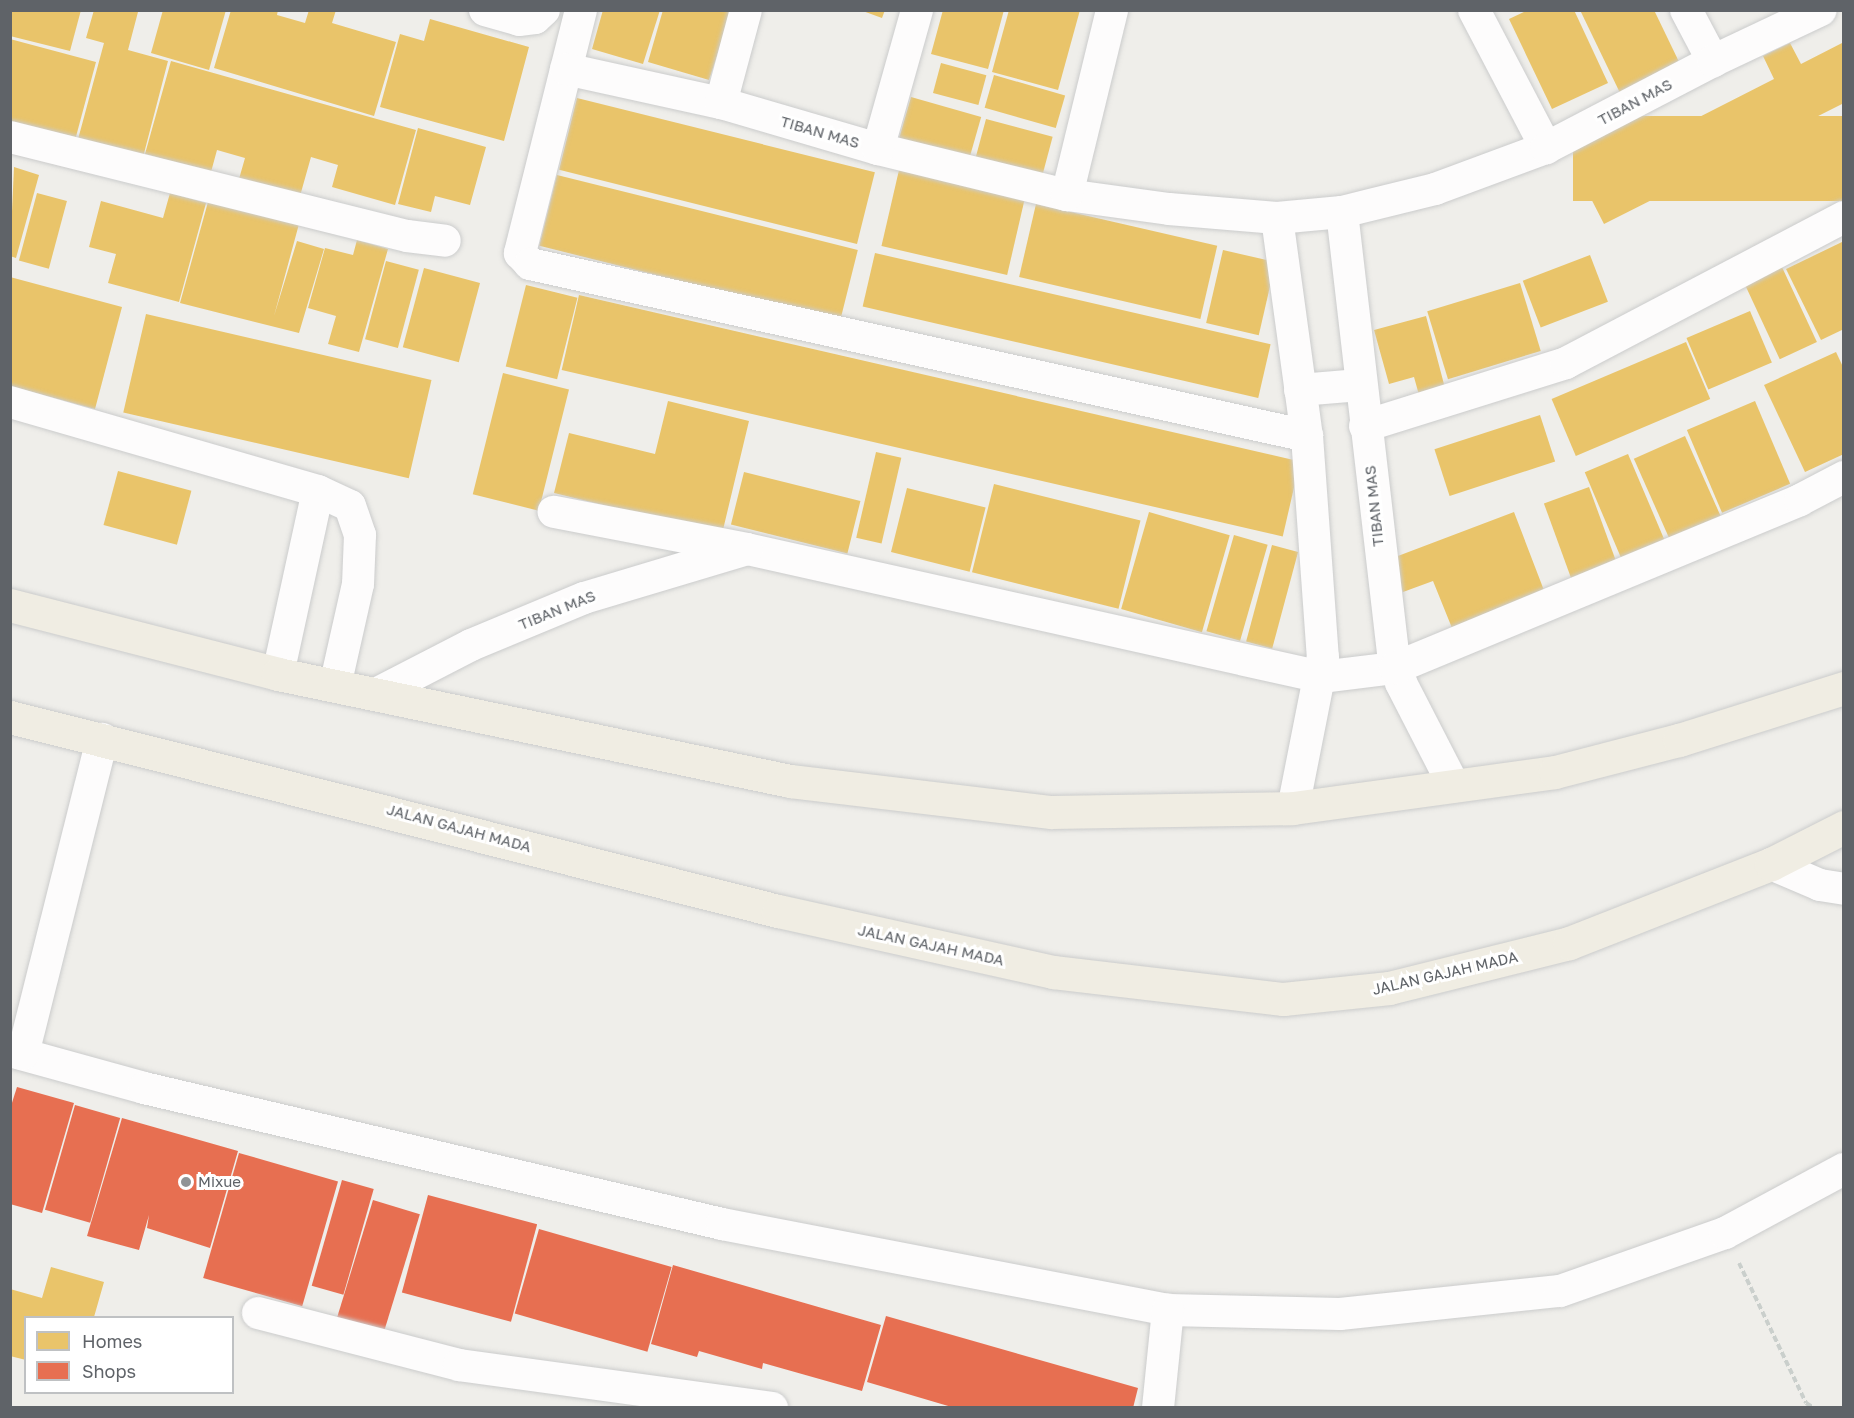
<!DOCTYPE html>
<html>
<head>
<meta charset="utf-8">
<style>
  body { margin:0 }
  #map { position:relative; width:1854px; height:1418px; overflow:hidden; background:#efeeea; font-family:"Golos Text",sans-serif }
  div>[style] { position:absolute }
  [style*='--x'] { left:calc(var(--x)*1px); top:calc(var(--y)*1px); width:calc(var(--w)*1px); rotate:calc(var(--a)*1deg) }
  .homes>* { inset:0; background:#e9c46a; transform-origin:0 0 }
  .shops>* { inset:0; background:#e76f51; transform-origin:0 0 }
  .path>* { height:4px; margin-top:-2px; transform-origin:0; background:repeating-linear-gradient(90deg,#cacfcc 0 6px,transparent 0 9px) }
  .roads { filter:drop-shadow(0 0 2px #cbcccc) drop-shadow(0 0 2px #cbcccc) }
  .street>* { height:32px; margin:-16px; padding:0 16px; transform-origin:16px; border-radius:16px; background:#fdfcfc }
  .highway>* { height:33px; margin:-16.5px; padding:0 16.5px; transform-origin:16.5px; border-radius:16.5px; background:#f0ede3 }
  .dots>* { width:16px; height:16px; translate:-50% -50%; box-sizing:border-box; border:3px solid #fff; border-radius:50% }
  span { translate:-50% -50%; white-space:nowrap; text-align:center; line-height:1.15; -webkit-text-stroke:6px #fff; paint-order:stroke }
  .street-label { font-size:15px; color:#5f6368 }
  .poi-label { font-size:15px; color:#5f6368 }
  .left { translate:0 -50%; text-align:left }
  .frame { position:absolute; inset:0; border:12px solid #5f6368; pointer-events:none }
  .legend { position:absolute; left:24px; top:1316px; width:210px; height:78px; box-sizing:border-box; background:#fff; border:2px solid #bfc1c3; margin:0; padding:8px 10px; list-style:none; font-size:18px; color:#5f6368 }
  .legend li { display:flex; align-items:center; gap:12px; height:30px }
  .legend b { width:30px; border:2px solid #bfc1c3 }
</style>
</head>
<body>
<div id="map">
  <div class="homes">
    <div style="clip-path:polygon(10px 10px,81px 10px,70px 51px,10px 36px)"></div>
    <div style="clip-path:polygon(94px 10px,138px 12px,128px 50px,168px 61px,142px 161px,77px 143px,104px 43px,86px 38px)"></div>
    <div style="clip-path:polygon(163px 10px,226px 10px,209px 70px,151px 53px)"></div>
    <div style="clip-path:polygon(231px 10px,278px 10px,277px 15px,305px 23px,309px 10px,336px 10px,332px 23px,396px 42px,374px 116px,214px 68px)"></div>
    <div style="clip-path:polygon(603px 10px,660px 10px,643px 64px,592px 49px)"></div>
    <div style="clip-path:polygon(663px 10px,732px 10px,709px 80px,648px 62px)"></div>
    <div style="clip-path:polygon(860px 10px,885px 10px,882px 18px)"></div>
    <div style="clip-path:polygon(943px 10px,1004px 10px,988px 69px,931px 54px)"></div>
    <div style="clip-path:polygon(1009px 10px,1080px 10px,1058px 90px,992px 72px)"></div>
    <div style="clip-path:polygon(1528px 10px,1574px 10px,1608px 83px,1552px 109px,1509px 19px)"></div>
    <div style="clip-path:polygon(1580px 10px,1654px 10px,1681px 66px,1621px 95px)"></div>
    <div style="clip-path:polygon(430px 19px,529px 47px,504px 141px,380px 107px,400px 34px,424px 41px)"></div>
    <div style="clip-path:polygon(10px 39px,96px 62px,74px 144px,10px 127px)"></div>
    <div style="clip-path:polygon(1844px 42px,1844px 103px,1604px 224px,1581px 179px,1610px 164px,1602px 147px,1658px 119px,1666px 134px,1774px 79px,1763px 56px,1790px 43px,1801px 64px)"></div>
    <div style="clip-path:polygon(171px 61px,416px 130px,395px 205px,332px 187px,338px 165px,311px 157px,300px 196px,239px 179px,245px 158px,217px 150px,211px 172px,145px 154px)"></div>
    <div style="left:941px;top:63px;width:47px;height:31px;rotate:15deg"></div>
    <div style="left:994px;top:75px;width:74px;height:34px;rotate:16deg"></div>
    <div style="left:911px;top:97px;width:73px;height:43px;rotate:16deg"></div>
    <div style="left:577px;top:98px;width:307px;height:74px;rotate:14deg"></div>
    <div style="left:1844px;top:116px;width:85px;height:271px;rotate:90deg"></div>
    <div style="left:986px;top:119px;width:69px;height:43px;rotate:15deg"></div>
    <div style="clip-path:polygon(418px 128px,486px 147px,470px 205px,435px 196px,431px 212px,398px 204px)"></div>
    <div style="clip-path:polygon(14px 167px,39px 175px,16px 258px,10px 256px)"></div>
    <div style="left:899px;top:170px;width:129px;height:78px;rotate:13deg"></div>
    <div style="left:557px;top:175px;width:310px;height:73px;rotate:14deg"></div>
    <div style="left:37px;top:193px;width:31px;height:70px;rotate:15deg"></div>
    <div style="clip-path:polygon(170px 193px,206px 203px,179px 302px,108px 283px,116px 254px,89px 247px,101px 201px,163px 218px)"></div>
    <div style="clip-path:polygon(208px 202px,299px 224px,274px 316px,297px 241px,324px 249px,299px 333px,180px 303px)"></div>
    <div style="left:1036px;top:204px;width:186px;height:75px;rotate:13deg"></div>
    <div style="clip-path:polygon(357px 240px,388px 249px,359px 352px,328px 344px,336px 316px,308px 308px,325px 248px,353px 255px)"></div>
    <div style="clip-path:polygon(1844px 241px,1844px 329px,1821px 340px,1786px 269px)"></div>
    <div style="left:1223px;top:250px;width:54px;height:75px;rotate:13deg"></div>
    <div style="left:875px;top:253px;width:406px;height:55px;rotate:13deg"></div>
    <div style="left:1590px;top:255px;width:50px;height:72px;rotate:69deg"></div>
    <div style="left:386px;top:261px;width:34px;height:81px;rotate:15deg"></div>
    <div style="left:1781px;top:265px;width:85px;height:41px;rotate:65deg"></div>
    <div style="left:424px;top:268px;width:58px;height:82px;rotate:15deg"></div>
    <div style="clip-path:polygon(10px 277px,122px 307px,95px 409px,10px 386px)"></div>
    <div style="left:1520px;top:283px;width:71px;height:97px;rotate:73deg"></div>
    <div style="left:526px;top:285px;width:53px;height:84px;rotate:14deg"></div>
    <div style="left:579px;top:295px;width:740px;height:77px;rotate:13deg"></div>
    <div style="left:1750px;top:311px;width:56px;height:69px;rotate:67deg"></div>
    <div style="left:146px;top:314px;width:293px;height:101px;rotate:13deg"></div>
    <div style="clip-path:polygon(1426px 316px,1445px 388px,1419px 395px,1414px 377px,1389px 384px,1374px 330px)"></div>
    <div style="left:1686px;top:342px;width:62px;height:146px;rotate:67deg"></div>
    <div style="clip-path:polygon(1836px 352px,1844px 369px,1844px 454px,1805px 472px,1764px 385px)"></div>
    <div style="left:503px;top:373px;width:68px;height:125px;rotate:14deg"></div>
    <div style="clip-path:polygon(668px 401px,749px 421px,722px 534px,554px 493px,569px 433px,655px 454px)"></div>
    <div style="left:1755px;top:401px;width:90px;height:74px;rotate:67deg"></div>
    <div style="left:1540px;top:415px;width:49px;height:111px;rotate:72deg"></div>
    <div style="left:1685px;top:436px;width:88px;height:56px;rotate:66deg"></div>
    <div style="left:876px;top:452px;width:26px;height:88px;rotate:13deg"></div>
    <div style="left:1628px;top:454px;width:98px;height:47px;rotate:67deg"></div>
    <div style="left:118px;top:471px;width:76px;height:56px;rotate:15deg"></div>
    <div style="left:744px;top:472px;width:120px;height:54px;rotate:14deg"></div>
    <div style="left:994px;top:484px;width:151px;height:91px;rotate:14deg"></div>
    <div style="left:1589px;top:487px;width:85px;height:48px;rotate:70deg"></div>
    <div style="left:907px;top:488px;width:81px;height:66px;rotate:14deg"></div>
    <div style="left:1149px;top:512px;width:84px;height:101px;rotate:16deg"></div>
    <div style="clip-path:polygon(1514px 512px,1545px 593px,1452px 628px,1433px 581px,1403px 592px,1390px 559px)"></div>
    <div style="left:1234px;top:535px;width:35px;height:100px;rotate:16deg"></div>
    <div style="left:1272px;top:545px;width:27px;height:100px;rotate:15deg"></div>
    <div style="clip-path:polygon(51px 1267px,104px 1282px,94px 1317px,26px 1317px,26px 1360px,10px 1356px,10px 1289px,42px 1298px)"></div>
  </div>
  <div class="shops">
    <div style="clip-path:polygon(17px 1087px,74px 1103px,42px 1213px,10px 1204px,10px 1109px)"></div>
    <div style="left:75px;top:1105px;width:47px;height:109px;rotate:16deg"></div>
    <div style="clip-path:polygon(122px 1118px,238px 1151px,210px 1248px,147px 1228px,149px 1215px,139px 1250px,87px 1236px)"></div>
    <div style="left:239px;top:1153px;width:103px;height:130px;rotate:16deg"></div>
    <div style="left:342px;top:1180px;width:33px;height:110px;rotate:16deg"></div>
    <div style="left:428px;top:1195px;width:113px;height:101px;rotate:15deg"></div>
    <div style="left:373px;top:1200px;width:49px;height:128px;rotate:17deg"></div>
    <div style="left:539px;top:1229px;width:138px;height:88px;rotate:16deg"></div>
    <div style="clip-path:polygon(673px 1265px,881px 1325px,862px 1391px,763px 1363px,762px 1369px,699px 1351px,697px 1357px,651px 1344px)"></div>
    <div style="clip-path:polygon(886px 1316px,1138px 1388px,1133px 1408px,955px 1408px,867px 1382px)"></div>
  </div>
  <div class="path">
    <div style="--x:1739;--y:1263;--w:155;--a:64.4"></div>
    <div style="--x:1806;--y:1403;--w:9;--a:32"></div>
  </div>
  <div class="roads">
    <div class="street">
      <div style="--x:485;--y:10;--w:35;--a:16"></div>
      <div style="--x:519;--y:20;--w:16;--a:-7"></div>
      <div style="--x:535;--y:18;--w:12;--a:-42"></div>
      <div style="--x:581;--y:10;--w:251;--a:104.1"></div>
      <div style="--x:520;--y:253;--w:15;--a:48"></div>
      <div style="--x:530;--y:264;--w:796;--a:12.48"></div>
      <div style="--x:1474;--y:10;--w:156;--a:62.4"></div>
      <div style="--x:1686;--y:10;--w:58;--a:62.1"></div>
      <div style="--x:566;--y:69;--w:159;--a:12.4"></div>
      <div style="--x:721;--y:103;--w:164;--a:16.3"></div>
      <div style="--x:878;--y:149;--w:195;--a:13.7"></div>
      <div style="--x:1067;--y:195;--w:103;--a:7.8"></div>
      <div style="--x:1169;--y:209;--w:108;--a:4.8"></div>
      <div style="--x:1277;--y:218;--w:65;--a:-5.3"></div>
      <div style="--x:1342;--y:212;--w:96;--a:-13.9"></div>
      <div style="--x:1435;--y:189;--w:118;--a:-20.3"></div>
      <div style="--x:1546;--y:148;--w:188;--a:-27.5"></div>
      <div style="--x:1713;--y:61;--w:119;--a:-25.3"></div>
      <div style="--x:721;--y:103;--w:96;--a:-75"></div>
      <div style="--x:10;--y:137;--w:409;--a:14"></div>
      <div style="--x:407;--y:236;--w:38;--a:7"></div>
      <div style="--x:878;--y:149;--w:144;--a:-74.3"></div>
      <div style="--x:1067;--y:195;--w:190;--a:-76.3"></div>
      <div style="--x:1342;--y:212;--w:447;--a:83.4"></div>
      <div style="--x:1393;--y:656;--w:28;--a:73"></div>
      <div style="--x:1401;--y:683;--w:116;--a:62.8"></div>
      <div style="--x:1277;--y:218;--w:220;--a:82.2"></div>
      <div style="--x:1307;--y:436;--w:222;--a:85.9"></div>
      <div style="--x:1323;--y:657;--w:154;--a:101.2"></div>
      <div style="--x:1300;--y:390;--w:60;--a:-4.8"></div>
      <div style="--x:10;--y:402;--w:321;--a:16.1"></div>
      <div style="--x:318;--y:491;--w:35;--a:25"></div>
      <div style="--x:350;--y:506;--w:31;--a:71"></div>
      <div style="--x:360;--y:535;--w:49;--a:92.3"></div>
      <div style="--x:358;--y:584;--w:105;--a:102.7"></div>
      <div style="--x:1365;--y:426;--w:211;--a:-17.4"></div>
      <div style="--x:1566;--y:363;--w:314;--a:-27.7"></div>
      <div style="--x:747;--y:549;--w:588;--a:12.57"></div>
      <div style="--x:1321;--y:677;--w:75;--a:-6.9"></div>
      <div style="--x:1395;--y:668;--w:438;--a:-22.5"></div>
      <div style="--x:1800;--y:500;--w:50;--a:-27.6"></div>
      <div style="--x:278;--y:674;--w:187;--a:-77.7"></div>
      <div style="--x:376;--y:694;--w:107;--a:-27.3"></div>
      <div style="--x:471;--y:645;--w:122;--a:-22.6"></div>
      <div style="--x:584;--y:598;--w:170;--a:-16.7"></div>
      <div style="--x:747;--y:549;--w:197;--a:-169.1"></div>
      <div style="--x:1771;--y:864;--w:53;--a:23.2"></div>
      <div style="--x:1820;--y:885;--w:24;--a:9"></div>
      <div style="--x:10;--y:1051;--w:139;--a:15.4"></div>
      <div style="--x:144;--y:1088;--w:594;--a:13.24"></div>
      <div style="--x:722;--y:1224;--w:454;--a:10.9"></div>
      <div style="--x:1168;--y:1310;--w:172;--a:1.3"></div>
      <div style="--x:1340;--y:1314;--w:221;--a:-6"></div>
      <div style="--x:1560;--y:1291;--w:175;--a:-19.4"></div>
      <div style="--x:1725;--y:1233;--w:135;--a:-28.3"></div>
      <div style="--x:23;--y:1054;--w:325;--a:-75.9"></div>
      <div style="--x:258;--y:1313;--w:208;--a:14.5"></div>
      <div style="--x:459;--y:1365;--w:316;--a:7.8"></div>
      <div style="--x:1158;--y:1408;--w:99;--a:-84.2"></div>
    </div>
    <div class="highway">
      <div style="--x:10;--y:605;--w:277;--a:14.4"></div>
      <div style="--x:278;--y:674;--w:523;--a:11.8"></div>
      <div style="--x:790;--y:781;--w:263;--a:6.8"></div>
      <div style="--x:1051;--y:812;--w:242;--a:-0.9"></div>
      <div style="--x:1293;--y:808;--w:264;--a:-7.8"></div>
      <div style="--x:1555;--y:772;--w:128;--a:-14.5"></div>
      <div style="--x:1679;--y:740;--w:173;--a:-17.5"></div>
      <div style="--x:10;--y:717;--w:792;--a:14.18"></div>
      <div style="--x:778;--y:911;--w:282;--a:12.5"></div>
      <div style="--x:1053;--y:972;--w:232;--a:6.7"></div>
      <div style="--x:1283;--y:999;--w:107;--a:-5.9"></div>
      <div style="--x:1389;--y:988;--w:186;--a:-14"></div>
      <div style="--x:1569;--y:943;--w:217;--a:-21.4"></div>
      <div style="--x:1771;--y:864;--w:82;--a:-26.9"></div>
    </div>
  </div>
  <div class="dots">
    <div style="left:186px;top:1182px;background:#919496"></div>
  </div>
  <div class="street-label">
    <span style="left:1635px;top:102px;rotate:-28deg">TIBAN MAS</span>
    <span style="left:820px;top:132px;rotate:16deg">TIBAN MAS</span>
    <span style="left:1374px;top:506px;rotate:-96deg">TIBAN MAS</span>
    <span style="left:557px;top:610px;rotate:-22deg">TIBAN MAS</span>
    <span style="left:459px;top:828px;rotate:15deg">JALAN GAJAH MADA</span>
    <span style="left:931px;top:945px;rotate:12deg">JALAN GAJAH MADA</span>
    <span style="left:1445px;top:973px;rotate:-13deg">JALAN GAJAH MADA</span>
  </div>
  <div class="poi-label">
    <span class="left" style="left:198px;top:1182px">Mixue</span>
  </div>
  <div class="frame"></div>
  <ul class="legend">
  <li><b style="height:16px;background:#e9c46a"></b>Homes</li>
  <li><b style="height:16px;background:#e76f51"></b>Shops</li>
  </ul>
</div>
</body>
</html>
